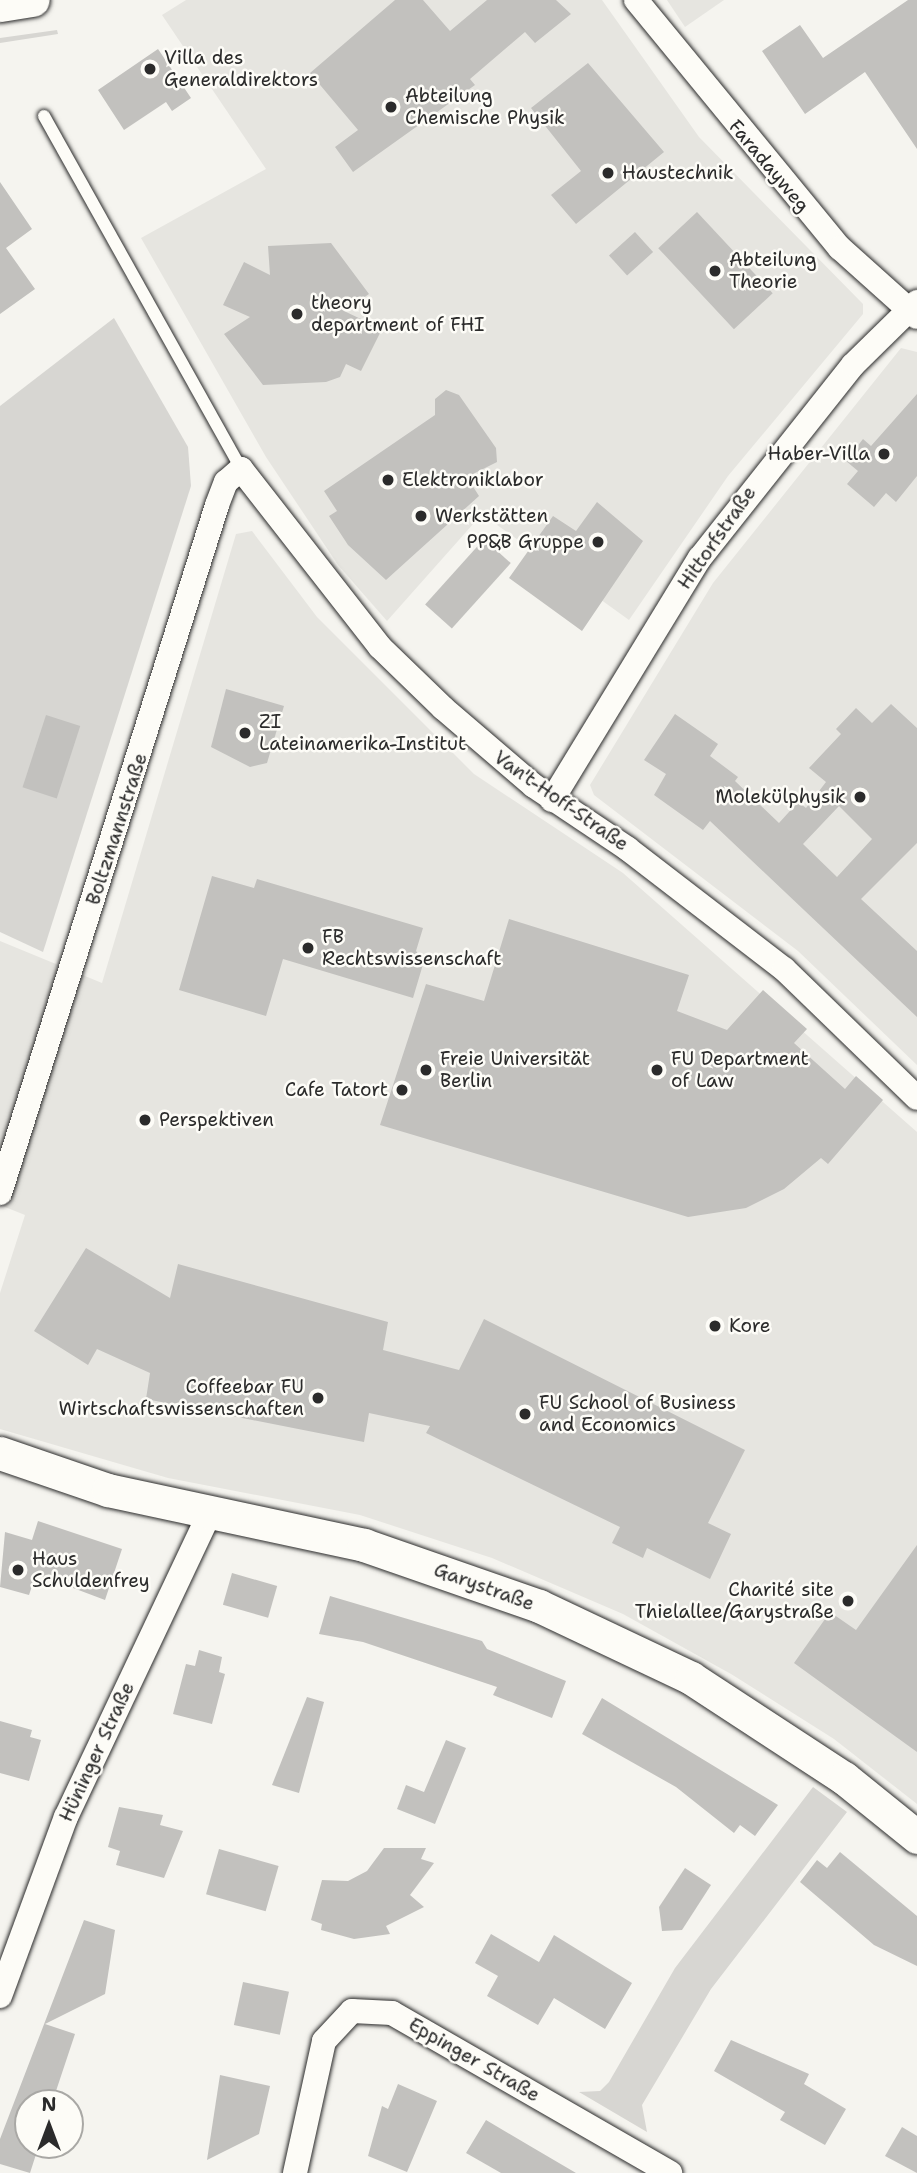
<!DOCTYPE html>
<html>
<head>
<meta charset="utf-8">
<style>
  body { margin:0 }
  #map { position:relative; width:917px; height:2173px; overflow:hidden; background:#f5f4ef; font-family:"Shantell Sans",sans-serif }
  div>[style] { position:absolute }
  [style*='--x'] { left:calc(var(--x)*1px); top:calc(var(--y)*1px); width:calc(var(--w)*1px); rotate:calc(var(--a)*1deg) }
  .built>* { inset:0; background:#e6e5e0 }
  .green>* { inset:0; background:#d7d6d2 }
  .building>* { inset:0; background:#c2c1be; transform-origin:0 0 }
  .roads { filter:drop-shadow(0 0 2px #2b2b2b) drop-shadow(0 0 2px #2b2b2b) }
  .lane>* { height:12px; margin:-6px; padding:0 6px; transform-origin:6px; border-radius:6px; background:#fdfcf7 }
  .street>* { height:24px; margin:-12px; padding:0 12px; transform-origin:12px; border-radius:12px; background:#fdfcf7 }
  .secondary>* { height:33px; margin:-16.5px; padding:0 16.5px; transform-origin:16.5px; border-radius:16.5px; background:#fdfcf7 }
  .dots>* { width:19px; height:19px; translate:-50% -50%; box-sizing:border-box; border:4px solid #fdfcf7; border-radius:50% }
  span { translate:-50% -50%; white-space:nowrap; text-align:center; line-height:1.15; -webkit-text-stroke:5px #fdfcf7; paint-order:stroke }
  .poi-label { font-size:19px; color:#2b2b2b }
  .left { translate:0 -50%; text-align:left }
  .right { translate:-100% -50%; text-align:right }
  .street-label { font-size:19px; color:#2b2b2b }
  .north { position:absolute; left:14px; top:2089px; width:70px; height:70px; box-sizing:border-box; background:#fdfcf7; border:2px solid #a9a8a5; border-radius:50%; rotate:0deg; font-size:19px; font-weight:700; line-height:28px; text-align:center; color:#2b2b2b }
  .north::after { content:''; display:block; margin:auto; width:24px; height:32px; background:#2b2b2b; clip-path:polygon(50% 0,100% 100%,50% 72%,0 100%) }
</style>
</head>
<body>
<div id="map">
  <div class="built">
    <div style="clip-path:polygon(186px 0,602px 0,699px 137px,863px 304px,863px 314px,728px 476px,629px 620px,482px 514px,387px 621px,338px 565px,266px 457px,141px 238px,266px 169px,162px 15px)"></div>
    <div style="clip-path:polygon(667px 0,724px 0,685px 27px)"></div>
    <div style="clip-path:polygon(901px 348px,917px 352px,917px 1065px,798px 951px,594px 795px,590px 785px,713px 583px)"></div>
    <div style="clip-path:polygon(252px 531px,317px 617px,474px 774px,623px 873px,917px 1132px,917px 1804px,834px 1739px,731px 1674px,623px 1614px,492px 1558px,360px 1515px,168px 1478px,0 1429px,0 1293px,25px 1215px,0 1205px,0 941px,102px 983px,236px 534px)"></div>
  </div>
  <div class="green">
    <div style="clip-path:polygon(57px 30px,58px 34px,0 43px,0 38px)"></div>
    <div style="clip-path:polygon(114px 318px,188px 447px,191px 486px,43px 952px,0 932px,0 406px)"></div>
    <div style="clip-path:polygon(813px 1787px,847px 1812px,711px 1989px,642px 2105px,647px 2132px,579px 2092px,600px 2091px,609px 2082px,675px 1968px)"></div>
  </div>
  <div class="building">
    <div style="clip-path:polygon(395px 0,423px 0,450px 31px,487px 0,556px 0,571px 14px,535px 43px,525px 32px,470px 79px,475px 85px,353px 172px,335px 147px,358px 130px,310px 73px)"></div>
    <div style="clip-path:polygon(908px 0,917px 0,917px 149px,865px 72px,805px 114px,762px 51px,800px 25px,823px 58px)"></div>
    <div style="clip-path:polygon(158px 49px,191px 98px,172px 111px,166px 102px,124px 130px,98px 90px)"></div>
    <div style="clip-path:polygon(588px 63px,664px 152px,576px 224px,551px 195px,581px 171px,531px 108px)"></div>
    <div style="clip-path:polygon(0 182px,32px 229px,6px 248px,35px 289px,0 314px)"></div>
    <div style="left:697px;top:212px;width:111px;height:53px;rotate:47deg"></div>
    <div style="left:635px;top:232px;width:27px;height:35px;rotate:48deg"></div>
    <div style="clip-path:polygon(331px 243px,369px 294px,344px 311px,382px 329px,361px 371px,346px 364px,340px 377px,326px 382px,263px 385px,224px 334px,250px 317px,223px 305px,244px 262px,270px 275px,268px 246px)"></div>
    <div style="clip-path:polygon(446px 390px,459px 395px,496px 448px,497px 462px,467px 477px,479px 496px,386px 580px,348px 545px,329px 516px,337px 511px,324px 491px,435px 415px,435px 399px)"></div>
    <div style="clip-path:polygon(917px 394px,917px 476px,896px 502px,886px 493px,874px 507px,847px 484px,858px 471px,846px 461px,863px 439px,871px 446px)"></div>
    <div style="clip-path:polygon(597px 502px,643px 541px,582px 631px,509px 578px,553px 516px,576px 531px)"></div>
    <div style="left:484px;top:539px;width:36px;height:88px;rotate:42deg"></div>
    <div style="clip-path:polygon(226px 689px,284px 706px,267px 763px,250px 767px,211px 747px)"></div>
    <div style="clip-path:polygon(evenodd,891px 704px,917px 728px,917px 843px,861px 899px,917px 951px,917px 1017px,710px 821px,703px 830px,654px 795px,666px 774px,644px 760px,675px 714px,718px 744px,710px 756px,738px 777px,735px 781px,779px 823px,798px 802px,806px 808px,826px 782px,809px 768px,841px 734px,836px 729px,856px 708px,872px 723px,891px 704px,839px 806px,872px 839px,837px 877px,803px 844px,839px 806px)"></div>
    <div style="left:46px;top:715px;width:36px;height:76px;rotate:18deg"></div>
    <div style="clip-path:polygon(212px 876px,254px 888px,257px 879px,423px 928px,416px 951px,424px 961px,413px 998px,283px 959px,266px 1016px,179px 990px)"></div>
    <div style="clip-path:polygon(509px 919px,689px 975px,677px 1011px,727px 1030px,763px 990px,807px 1029px,794px 1043px,845px 1089px,856px 1076px,883px 1100px,828px 1164px,821px 1158px,784px 1189px,746px 1208px,688px 1217px,380px 1125px,426px 984px,484px 1001px)"></div>
    <div style="clip-path:polygon(86px 1248px,170px 1298px,178px 1264px,388px 1322px,383px 1350px,459px 1370px,484px 1319px,745px 1450px,708px 1523px,731px 1534px,710px 1579px,647px 1548px,643px 1558px,612px 1543px,620px 1527px,426px 1433px,430px 1426px,369px 1413px,364px 1442px,146px 1399px,150px 1373px,97px 1349px,88px 1365px,34px 1331px)"></div>
    <div style="clip-path:polygon(38px 1521px,122px 1549px,105px 1600px,36px 1574px,29px 1595px,0 1587px,5px 1532px,32px 1540px)"></div>
    <div style="clip-path:polygon(917px 1545px,917px 1752px,794px 1663px,830px 1612px,856px 1630px)"></div>
    <div style="left:232px;top:1573px;width:47px;height:33px;rotate:16deg"></div>
    <div style="clip-path:polygon(330px 1596px,482px 1641px,487px 1649px,566px 1681px,552px 1718px,493px 1695px,497px 1687px,363px 1642px,319px 1634px)"></div>
    <div style="clip-path:polygon(199px 1650px,222px 1657px,219px 1672px,225px 1674px,212px 1724px,173px 1714px,186px 1664px,195px 1666px)"></div>
    <div style="clip-path:polygon(307px 1697px,324px 1702px,299px 1793px,272px 1785px)"></div>
    <div style="clip-path:polygon(602px 1698px,778px 1805px,755px 1836px,740px 1825px,734px 1833px,676px 1787px,582px 1734px)"></div>
    <div style="clip-path:polygon(0 1721px,32px 1730px,30px 1737px,41px 1740px,29px 1781px,0 1773px)"></div>
    <div style="clip-path:polygon(446px 1740px,466px 1748px,435px 1824px,397px 1809px,406px 1785px,424px 1792px)"></div>
    <div style="clip-path:polygon(119px 1807px,163px 1815px,160px 1825px,183px 1831px,164px 1878px,116px 1865px,120px 1851px,108px 1847px)"></div>
    <div style="clip-path:polygon(384px 1848px,426px 1848px,421px 1859px,434px 1863px,410px 1895px,424px 1907px,386px 1926px,390px 1934px,354px 1939px,321px 1930px,322px 1924px,311px 1920px,322px 1880px,348px 1881px,367px 1871px)"></div>
    <div style="left:219px;top:1849px;width:62px;height:47px;rotate:16deg"></div>
    <div style="clip-path:polygon(840px 1852px,917px 1916px,917px 1966px,874px 1945px,800px 1882px,817px 1860px,827px 1868px)"></div>
    <div style="clip-path:polygon(685px 1868px,711px 1885px,682px 1930px,662px 1931px,659px 1907px)"></div>
    <div style="clip-path:polygon(84px 1920px,115px 1930px,105px 1994px,45px 2024px,75px 2034px,52px 2103px,28px 2103px,28px 2145px,39px 2145px,30px 2173px,0 2164px,0 2139px)"></div>
    <div style="clip-path:polygon(491px 1934px,539px 1962px,554px 1935px,632px 1983px,605px 2029px,554px 1998px,538px 2025px,487px 1996px,498px 1976px,475px 1963px)"></div>
    <div style="left:243px;top:1982px;width:47px;height:44px;rotate:12deg"></div>
    <div style="clip-path:polygon(731px 2040px,809px 2074px,804px 2084px,846px 2109px,825px 2145px,780px 2120px,785px 2112px,714px 2071px)"></div>
    <div style="clip-path:polygon(220px 2075px,270px 2086px,259px 2134px,207px 2160px)"></div>
    <div style="clip-path:polygon(398px 2084px,437px 2101px,407px 2172px,368px 2156px,382px 2106px,388px 2109px)"></div>
    <div style="clip-path:polygon(486px 2120px,530px 2146px,576px 2173px,501px 2173px,466px 2153px)"></div>
    <div style="clip-path:polygon(902px 2127px,917px 2136px,917px 2173px,885px 2156px)"></div>
  </div>
  <div class="roads">
    <div class="lane">
      <div style="--x:44;--y:116;--w:404;--a:60.8"></div>
    </div>
    <div class="street">
      <div style="--x:636;--y:0;--w:321;--a:50.6"></div>
      <div style="--x:840;--y:248;--w:103;--a:41.9"></div>
      <div style="--x:552;--y:800;--w:284;--a:-58.6"></div>
      <div style="--x:700;--y:558;--w:246;--a:-51.6"></div>
      <div style="--x:853;--y:365;--w:90;--a:-44.5"></div>
      <div style="--x:0;--y:1193;--w:721;--a:-72.49"></div>
      <div style="--x:217;--y:505;--w:25;--a:-69"></div>
      <div style="--x:226;--y:482;--w:20;--a:-41"></div>
      <div style="--x:241;--y:469;--w:226;--a:52"></div>
      <div style="--x:380;--y:647;--w:88;--a:44.1"></div>
      <div style="--x:443;--y:708;--w:120;--a:40.6"></div>
      <div style="--x:534;--y:786;--w:113;--a:33.8"></div>
      <div style="--x:628;--y:849;--w:197;--a:37.6"></div>
      <div style="--x:784;--y:969;--w:185;--a:44.1"></div>
      <div style="--x:0;--y:1996;--w:191;--a:-69.8"></div>
      <div style="--x:66;--y:1817;--w:335;--a:-64.7"></div>
      <div style="--x:295;--y:2173;--w:135;--a:-77.6"></div>
      <div style="--x:324;--y:2041;--w:41;--a:-47"></div>
      <div style="--x:352;--y:2011;--w:40;--a:2.9"></div>
      <div style="--x:392;--y:2013;--w:321;--a:29.9"></div>
    </div>
    <div class="secondary">
      <div style="--x:0;--y:5;--w:33;--a:-9"></div>
      <div style="--x:0;--y:1453;--w:114;--a:18.9"></div>
      <div style="--x:108;--y:1490;--w:262;--a:12.1"></div>
      <div style="--x:364;--y:1545;--w:185;--a:19.2"></div>
      <div style="--x:539;--y:1606;--w:168;--a:25.3"></div>
      <div style="--x:691;--y:1678;--w:183;--a:33.2"></div>
      <div style="--x:844;--y:1778;--w:94;--a:38.9"></div>
    </div>
  </div>
  <div class="dots">
    <div style="left:150px;top:69px;background:#2b2b2b"></div>
    <div style="left:391px;top:107px;background:#2b2b2b"></div>
    <div style="left:608px;top:173px;background:#2b2b2b"></div>
    <div style="left:715px;top:271px;background:#2b2b2b"></div>
    <div style="left:297px;top:314px;background:#2b2b2b"></div>
    <div style="left:884px;top:454px;background:#2b2b2b"></div>
    <div style="left:388px;top:480px;background:#2b2b2b"></div>
    <div style="left:421px;top:516px;background:#2b2b2b"></div>
    <div style="left:598px;top:542px;background:#2b2b2b"></div>
    <div style="left:245px;top:733px;background:#2b2b2b"></div>
    <div style="left:860px;top:797px;background:#2b2b2b"></div>
    <div style="left:308px;top:948px;background:#2b2b2b"></div>
    <div style="left:426px;top:1070px;background:#2b2b2b"></div>
    <div style="left:657px;top:1070px;background:#2b2b2b"></div>
    <div style="left:402px;top:1090px;background:#2b2b2b"></div>
    <div style="left:145px;top:1120px;background:#2b2b2b"></div>
    <div style="left:715px;top:1326px;background:#2b2b2b"></div>
    <div style="left:318px;top:1398px;background:#2b2b2b"></div>
    <div style="left:525px;top:1414px;background:#2b2b2b"></div>
    <div style="left:18px;top:1570px;background:#2b2b2b"></div>
    <div style="left:848px;top:1601px;background:#2b2b2b"></div>
  </div>
  <div class="poi-label">
    <span class="left" style="left:164px;top:69px">Villa des<br>Generaldirektors</span>
    <span class="left" style="left:405px;top:107px">Abteilung<br>Chemische Physik</span>
    <span class="left" style="left:622px;top:173px">Haustechnik</span>
    <span class="left" style="left:729px;top:271px">Abteilung<br>Theorie</span>
    <span class="left" style="left:311px;top:314px">theory<br>department of FHI</span>
    <span class="right" style="left:870px;top:454px">Haber-Villa</span>
    <span class="left" style="left:402px;top:480px">Elektroniklabor</span>
    <span class="left" style="left:435px;top:516px">Werkstätten</span>
    <span class="right" style="left:584px;top:542px">PP&amp;B Gruppe</span>
    <span class="left" style="left:259px;top:733px">ZI<br>Lateinamerika-Institut</span>
    <span class="right" style="left:846px;top:797px">Molekülphysik</span>
    <span class="left" style="left:322px;top:948px">FB<br>Rechtswissenschaft</span>
    <span class="left" style="left:440px;top:1070px">Freie Universität<br>Berlin</span>
    <span class="left" style="left:671px;top:1070px">FU Department<br>of Law</span>
    <span class="right" style="left:388px;top:1090px">Cafe Tatort</span>
    <span class="left" style="left:159px;top:1120px">Perspektiven</span>
    <span class="left" style="left:729px;top:1326px">Kore</span>
    <span class="right" style="left:304px;top:1398px">Coffeebar FU<br>Wirtschaftswissenschaften</span>
    <span class="left" style="left:539px;top:1414px">FU School of Business<br>and Economics</span>
    <span class="left" style="left:32px;top:1570px">Haus<br>Schuldenfrey</span>
    <span class="right" style="left:834px;top:1601px">Charité site<br>Thielallee/Garystraße</span>
  </div>
  <div class="street-label">
    <span style="left:769px;top:166px;rotate:50deg">Faradayweg</span>
    <span style="left:717px;top:538px;rotate:-55deg">Hittorfstraße</span>
    <span style="left:561px;top:801px;rotate:35deg">Van't-Hoff-Straße</span>
    <span style="left:117px;top:829px;rotate:-72deg">Boltzmannstraße</span>
    <span style="left:484px;top:1587px;rotate:20deg">Garystraße</span>
    <span style="left:97px;top:1752px;rotate:-65deg">Hüninger Straße</span>
    <span style="left:474px;top:2060px;rotate:30deg">Eppinger Straße</span>
  </div>
  <div class="north">N</div>
</div>
</body>
</html>
